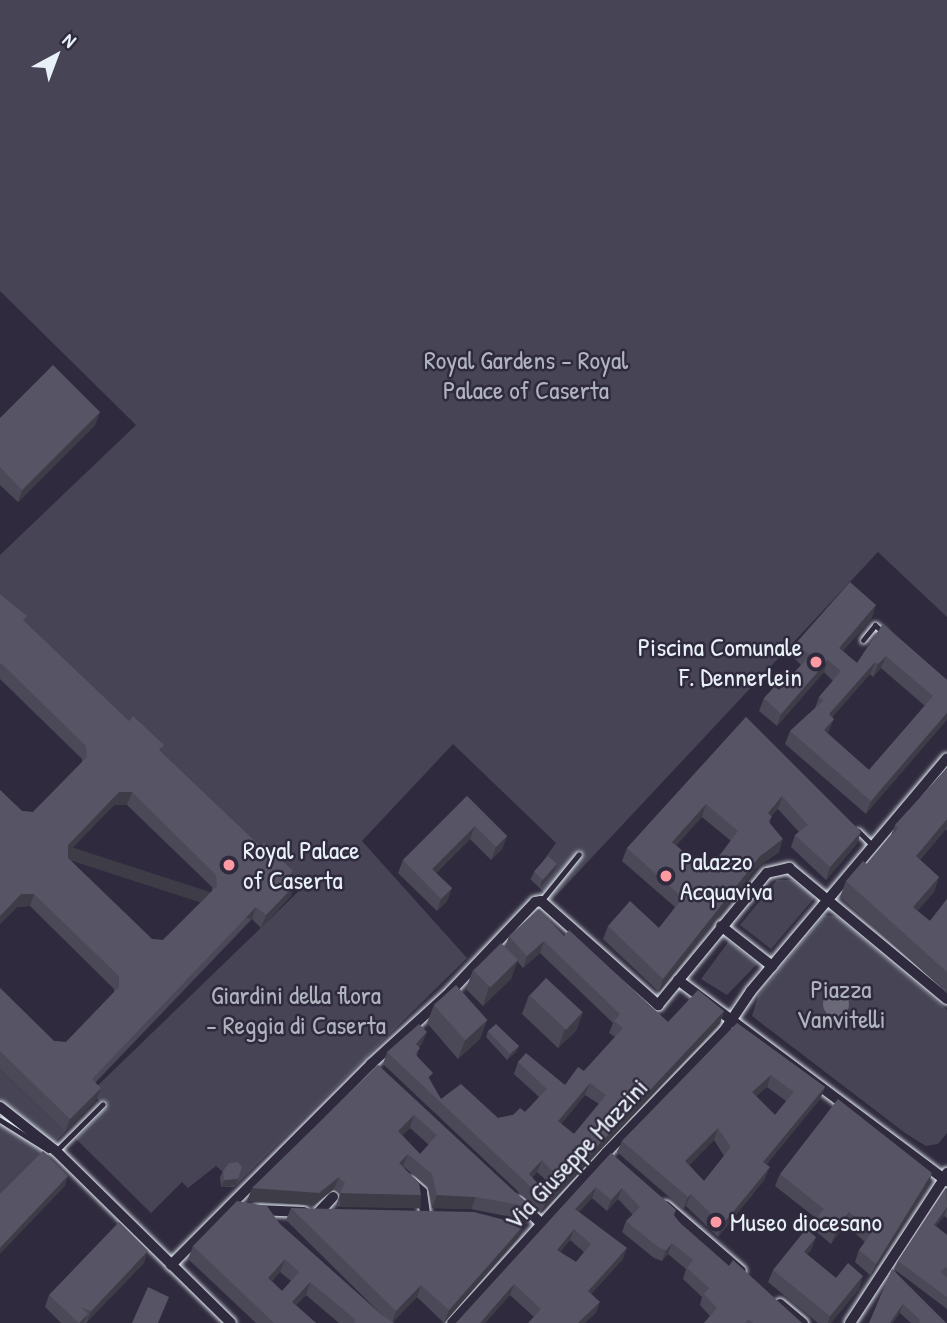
<!DOCTYPE html>
<html>
<head>
<meta charset="utf-8">
<style>
  body { margin:0 }
  #map { position:relative; width:947px; height:1323px; overflow:hidden; background:#2f2a3d; font-family:"Patrick Hand",sans-serif }
  div>[style] { position:absolute }
  [style*='--x'] { left:calc(var(--x)*1px); top:calc(var(--y)*1px); width:calc(var(--w)*1px); rotate:calc(var(--a)*1deg) }
  .green>* { inset:0; background:#464455 }
  .water>* { inset:0; background:#696978 }
  .round { border-radius:50% }
  .roads { filter:drop-shadow(0 0 2px #e8f1f8) drop-shadow(0 0 2px #e8f1f8) }
  .lane>* { height:5px; margin:-2.5px; padding:0 2.5px; transform-origin:2.5px; border-radius:2.5px; background:#2f2a3d }
  .street>* { height:10px; margin:-5px; padding:0 5px; transform-origin:5px; border-radius:5px; background:#2f2a3d }
  .wall>* { inset:0; background:#4b4957 }
  .shaded-wall>* { inset:0; background:#3d3c47; transform-origin:0 0 }
  .building>* { inset:0; background:#575565; transform-origin:0 0 }
  .dots>* { width:19px; height:19px; translate:-50% -50%; box-sizing:border-box; border:4px solid #2f2a3d; border-radius:50% }
  span { translate:-50% -50%; white-space:nowrap; text-align:center; line-height:1.15; -webkit-text-stroke:5px #2f2a3d; paint-order:stroke }
  .park-label { font-size:26px; color:#afb4bf }
  .poi-label { font-size:26px; color:#e8f1f8 }
  .right { translate:-100% -50%; text-align:right }
  .left { translate:0 -50%; text-align:left }
  .street-label { font-size:26px; color:#e8f1f8 }
  .north { position:absolute; left:21px; top:21px; width:70px; height:70px; -webkit-text-stroke:5px #2f2a3d; paint-order:stroke; rotate:41deg; font-size:19px; font-weight:700; line-height:28px; text-align:center; color:#e8f1f8 }
  .north::after { content:''; display:block; margin:auto; width:24px; height:32px; background:#e8f1f8; clip-path:polygon(50% 0,100% 100%,50% 72%,0 100%) }
</style>
</head>
<body>
<div id="map">
  <div class="green">
    <div style="clip-path:polygon(0 0,947px 0,947px 617px,878px 552px,552px 900px,530px 879px,556px 843px,453px 744px,362px 841px,467px 958px,234px 1187px,221px 1187px,223px 1172px,216px 1166px,188px 1188px,182px 1182px,151px 1213px,76px 1139px,106px 1108px,91px 1092px,301px 889px,0 625px,0 555px,136px 425px,0 291px)"></div>
    <div style="clip-path:polygon(777px 880px,792px 880px,815px 897px,771px 949px,740px 925px)"></div>
    <div style="clip-path:polygon(824px 915px,836px 916px,947px 1010px,947px 1133px,938px 1144px,926px 1146px,905px 1133px,752px 1016px,758px 996px)"></div>
    <div style="clip-path:polygon(729px 941px,757px 964px,727px 995px,701px 979px)"></div>
    <div style="clip-path:polygon(0 1069px,65px 1132px,0 1196px)"></div>
  </div>
  <div class="water">
    <div class="round" style="left:823px;top:991px;width:26px;height:26px"></div>
  </div>
  <div class="roads">
    <div class="lane">
      <div style="--x:863;--y:640;--w:19;--a:-51"></div>
      <div style="--x:875;--y:625;--w:12;--a:42"></div>
      <div style="--x:858;--y:831;--w:21;--a:45"></div>
      <div style="--x:541;--y:901;--w:60;--a:-51"></div>
      <div style="--x:0;--y:1120;--w:57;--a:32"></div>
      <div style="--x:56;--y:1151;--w:66;--a:-45"></div>
    </div>
    <div class="street">
      <div style="--x:721;--y:926;--w:65;--a:38.1"></div>
      <div style="--x:678;--y:980;--w:332;--a:36.8"></div>
      <div style="--x:944;--y:1179;--w:7;--a:-63"></div>
      <div style="--x:0;--y:1107;--w:71;--a:38.2"></div>
      <div style="--x:56;--y:1151;--w:245;--a:44.5"></div>
      <div style="--x:411;--y:1182;--w:15;--a:42"></div>
      <div style="--x:422;--y:1192;--w:21;--a:82"></div>
      <div style="--x:519;--y:1202;--w:30;--a:44"></div>
      <div style="--x:666;--y:1206;--w:99;--a:40.9"></div>
      <div style="--x:257;--y:1210;--w:47;--a:2.4"></div>
      <div style="--x:318;--y:1213;--w:22;--a:-47"></div>
      <div style="--x:171;--y:1265;--w:284;--a:-45.1"></div>
      <div style="--x:371;--y:1064;--w:107;--a:-42.3"></div>
      <div style="--x:450;--y:992;--w:124;--a:-46.6"></div>
      <div style="--x:535;--y:902;--w:6;--a:-9"></div>
      <div style="--x:541;--y:901;--w:157;--a:41.6"></div>
      <div style="--x:658;--y:1005;--w:171;--a:-50.5"></div>
      <div style="--x:767;--y:873;--w:23;--a:-13"></div>
      <div style="--x:789;--y:868;--w:205;--a:39.7"></div>
      <div style="--x:780;--y:1304;--w:30;--a:40"></div>
      <div style="--x:452;--y:1323;--w:229;--a:-47.8"></div>
      <div style="--x:606;--y:1153;--w:170;--a:-46"></div>
      <div style="--x:724;--y:1031;--w:48;--a:-56"></div>
      <div style="--x:751;--y:991;--w:304;--a:-49.9"></div>
      <div style="--x:850;--y:1323;--w:172;--a:-56.9"></div>
      <div style="--x:944;--y:1179;--w:4;--a:34"></div>
    </div>
  </div>
  <div class="wall">
    <div style="clip-path:polygon(100px 412px,95px 425px,18px 502px,0 485px,0 418px)"></div>
    <div style="clip-path:polygon(evenodd,0 594px,25px 622px,261px 847px,293px 871px,290px 878px,291px 896px,261px 928px,252px 919px,95px 1083px,96px 1100px,65px 1132px,0 1069px,0 988px,54px 1041px,66px 1042px,114px 992px,114px 989px,30px 906px,17px 907px,0 924px,0 790px,22px 811px,33px 812px,82px 762px,82px 759px,0 679px,0 594px,114px 805px,127px 805px,212px 887px,212px 891px,163px 940px,152px 939px,68px 858px,68px 852px,114px 805px)"></div>
    <div style="clip-path:polygon(evenodd,872px 618px,843px 651px,857px 663px,883px 624px,947px 680px,866px 814px,785px 744px,790px 731px,815px 708px,819px 697px,833px 681px,824px 672px,777px 726px,759px 711px,764px 698px,779px 690px,801px 665px,792px 656px,796px 643px,872px 618px,881px 668px,925px 706px,869px 770px,827px 733px,834px 719px,832px 717px,870px 674px,873px 677px,881px 668px)"></div>
    <div style="clip-path:polygon(evenodd,746px 717px,861px 832px,856px 845px,826px 880px,791px 847px,795px 835px,799px 832px,778px 809px,771px 816px,770px 823px,779px 852px,756px 868px,659px 992px,603px 939px,608px 926px,659px 928px,675px 907px,622px 861px,627px 848px,746px 717px,702px 817px,731px 841px,707px 872px,676px 845px,702px 817px)"></div>
    <div style="clip-path:polygon(947px 768px,947px 831px,946px 829px,920px 860px,939px 877px,934px 892px,917px 911px,930px 921px,947px 899px,947px 993px,840px 897px,846px 881px,867px 864px,891px 835px,895px 825px)"></div>
    <div style="clip-path:polygon(467px 796px,507px 836px,502px 849px,491px 860px,470px 839px,436px 873px,452px 888px,447px 901px,437px 911px,398px 873px,403px 860px)"></div>
    <div style="clip-path:polygon(557px 864px,555px 870px,540px 887px,531px 879px,534px 872px)"></div>
    <div style="clip-path:polygon(evenodd,509px 936px,564px 936px,668px 1022px,724px 1011px,720px 1023px,541px 1213px,383px 1064px,387px 1052px,422px 1044px,419px 1047px,417px 1056px,441px 1099px,498px 1118px,525px 1112px,539px 1097px,514px 1074px,518px 1062px,565px 1085px,584px 1071px,615px 1037px,609px 1033px,613px 1023px,540px 953px,523px 968px,517px 961px,511px 979px,483px 1006px,466px 989px,473px 970px,505px 948px,509px 936px,585px 1095px,599px 1104px,574px 1134px,561px 1124px,585px 1095px,509px 936px,537px 1172px,548px 1182px,542px 1188px,532px 1178px,537px 1172px)"></div>
    <div style="clip-path:polygon(529px 995px,583px 1012px,576px 1031px,558px 1048px,522px 1014px)"></div>
    <div style="clip-path:polygon(434px 1005px,487px 1020px,480px 1039px,458px 1059px,427px 1023px)"></div>
    <div style="clip-path:polygon(evenodd,737px 1023px,825px 1087px,820px 1099px,766px 1165px,765px 1179px,718px 1237px,686px 1206px,683px 1209px,617px 1152px,622px 1141px,737px 1023px,767px 1087px,786px 1101px,775px 1115px,756px 1096px,767px 1087px,737px 1023px,714px 1140px,724px 1156px,704px 1181px,689px 1165px,714px 1140px)"></div>
    <div style="clip-path:polygon(488px 1031px,519px 1046px,516px 1052px,507px 1060px,486px 1037px)"></div>
    <div style="clip-path:polygon(evenodd,378px 1065px,531px 1207px,526px 1220px,471px 1209px,432px 1208px,428px 1187px,403px 1166px,421px 1195px,416px 1208px,336px 1206px,340px 1194px,334px 1189px,314px 1205px,247px 1201px,378px 1065px,410px 1128px,429px 1145px,420px 1154px,402px 1135px,410px 1128px)"></div>
    <div style="clip-path:polygon(evenodd,611px 1153px,676px 1210px,674px 1216px,680px 1223px,729px 1266px,802px 1323px,704px 1323px,710px 1316px,700px 1305px,702px 1297px,683px 1279px,686px 1269px,668px 1254px,662px 1261px,654px 1258px,622px 1232px,626px 1221px,633px 1215px,618px 1199px,607px 1211px,592px 1198px,579px 1212px,623px 1259px,591px 1294px,596px 1313px,534px 1317px,510px 1295px,485px 1323px,456px 1323px,611px 1153px,570px 1240px,584px 1252px,576px 1262px,560px 1252px,570px 1240px)"></div>
    <div style="clip-path:polygon(223px 1171px,236px 1185px,221px 1187px,220px 1177px)"></div>
    <div style="clip-path:polygon(780px 1174px,928px 1186px,871px 1276px,855px 1262px,859px 1250px,865px 1242px,845px 1224px,831px 1244px,813px 1229px,817px 1219px,775px 1186px)"></div>
    <div style="clip-path:polygon(947px 1188px,947px 1218px,944px 1216px,936px 1226px,947px 1235px,947px 1309px,894px 1269px,898px 1261px)"></div>
    <div style="clip-path:polygon(evenodd,291px 1208px,519px 1237px,444px 1323px,417px 1297px,393px 1322px,394px 1323px,339px 1323px,306px 1295px,296px 1305px,316px 1323px,256px 1323px,188px 1259px,193px 1246px,280px 1224px,384px 1317px,286px 1220px,291px 1208px,280px 1272px,291px 1281px,282px 1291px,272px 1281px,280px 1272px)"></div>
    <div style="clip-path:polygon(816px 1237px,811px 1250px,807px 1254px,836px 1278px,859px 1289px,831px 1323px,818px 1323px,768px 1282px,773px 1270px)"></div>
    <div style="clip-path:polygon(144px 1263px,86px 1323px,61px 1323px,45px 1307px,49px 1295px)"></div>
    <div style="clip-path:polygon(892px 1269px,946px 1323px,911px 1323px,900px 1313px)"></div>
  </div>
  <div class="shaded-wall">
    <div style="clip-path:polygon(100px 412px,95px 425px,18px 502px,22px 490px)"></div>
    <div style="clip-path:polygon(876px 605px,872px 618px,835px 660px,839px 648px)"></div>
    <div style="clip-path:polygon(886px 656px,881px 668px,873px 677px,878px 664px)"></div>
    <div style="clip-path:polygon(828px 660px,824px 672px,777px 726px,781px 714px)"></div>
    <div style="clip-path:polygon(875px 662px,870px 674px,824px 727px,829px 714px)"></div>
    <div style="clip-path:polygon(947px 713px,947px 720px,866px 814px,871px 801px)"></div>
    <div style="clip-path:polygon(834px 719px,829px 731px,819px 743px,824px 730px)"></div>
    <div style="clip-path:polygon(119px 792px,132px 792px,127px 805px,114px 805px,63px 858px,68px 845px)"></div>
    <div style="clip-path:polygon(782px 796px,778px 809px,763px 826px,768px 813px)"></div>
    <div style="clip-path:polygon(706px 804px,702px 817px,668px 855px,672px 842px)"></div>
    <div style="clip-path:polygon(947px 819px,947px 825px,946px 829px,910px 872px,916px 856px)"></div>
    <div style="clip-path:polygon(475px 826px,470px 839px,428px 882px,432px 869px)"></div>
    <div style="clip-path:polygon(861px 832px,856px 845px,826px 880px,830px 867px)"></div>
    <div style="clip-path:polygon(507px 836px,502px 849px,491px 860px,496px 847px)"></div>
    <div style="clip-path:polygon(783px 839px,779px 852px,756px 868px,659px 992px,663px 979px,760px 856px)"></div>
    <div style="clip-path:polygon(557px 864px,555px 870px,540px 887px,542px 880px)"></div>
    <div style="clip-path:polygon(939px 877px,934px 892px,907px 923px,913px 907px)"></div>
    <div style="clip-path:polygon(296px 884px,291px 896px,261px 928px,266px 915px)"></div>
    <div style="clip-path:polygon(452px 888px,447px 901px,437px 911px,441px 899px)"></div>
    <div style="clip-path:polygon(21px 894px,34px 894px,30px 906px,17px 907px,0 924px,0 916px)"></div>
    <div style="left:256px;top:907px;width:13px;height:238px;rotate:108deg"></div>
    <div style="clip-path:polygon(544px 941px,540px 953px,523px 968px,527px 956px)"></div>
    <div style="clip-path:polygon(518px 960px,511px 979px,483px 1006px,489px 987px)"></div>
    <div style="clip-path:polygon(724px 1011px,720px 1023px,541px 1213px,546px 1201px)"></div>
    <div style="clip-path:polygon(583px 1012px,576px 1031px,558px 1048px,565px 1029px)"></div>
    <div style="clip-path:polygon(487px 1020px,480px 1039px,458px 1059px,465px 1041px)"></div>
    <div style="clip-path:polygon(427px 1032px,422px 1044px,411px 1055px,416px 1044px)"></div>
    <div style="clip-path:polygon(519px 1046px,516px 1052px,507px 1060px,510px 1054px)"></div>
    <div style="clip-path:polygon(771px 1075px,767px 1087px,748px 1104px,752px 1092px)"></div>
    <div style="clip-path:polygon(590px 1083px,585px 1095px,554px 1133px,558px 1121px)"></div>
    <div style="clip-path:polygon(825px 1087px,820px 1099px,759px 1174px,763px 1162px)"></div>
    <div style="clip-path:polygon(101px 1088px,96px 1100px,65px 1132px,70px 1119px)"></div>
    <div style="clip-path:polygon(414px 1115px,410px 1128px,394px 1144px,398px 1131px)"></div>
    <div style="clip-path:polygon(718px 1128px,714px 1140px,681px 1172px,685px 1161px)"></div>
    <div style="clip-path:polygon(408px 1154px,403px 1166px,399px 1163px)"></div>
    <div style="clip-path:polygon(542px 1160px,537px 1172px,527px 1183px,529px 1174px)"></div>
    <div style="clip-path:polygon(770px 1167px,765px 1179px,718px 1237px,722px 1225px)"></div>
    <div style="clip-path:polygon(932px 1173px,928px 1186px,871px 1276px,876px 1264px)"></div>
    <div style="clip-path:polygon(68px 1176px,65px 1186px,0 1254px,0 1248px)"></div>
    <div style="clip-path:polygon(339px 1177px,334px 1189px,314px 1205px,247px 1201px,252px 1188px)"></div>
    <div style="clip-path:polygon(238px 1179px,236px 1185px,221px 1187px,224px 1180px)"></div>
    <div style="clip-path:polygon(596px 1187px,592px 1198px,571px 1220px,575px 1209px)"></div>
    <div style="clip-path:polygon(622px 1188px,618px 1199px,607px 1211px,611px 1200px)"></div>
    <div style="left:340px;top:1193px;width:81px;height:14px;rotate:1deg"></div>
    <div style="clip-path:polygon(691px 1194px,686px 1206px,683px 1209px,688px 1197px)"></div>
    <div style="clip-path:polygon(437px 1195px,476px 1197px,471px 1209px,432px 1208px)"></div>
    <div style="clip-path:polygon(947px 1207px,944px 1216px,931px 1233px,934px 1225px)"></div>
    <div style="clip-path:polygon(849px 1212px,845px 1224px,831px 1244px,836px 1231px)"></div>
    <div style="clip-path:polygon(524px 1225px,519px 1237px,444px 1323px,449px 1310px)"></div>
    <div style="clip-path:polygon(574px 1229px,570px 1240px,553px 1261px,557px 1250px)"></div>
    <div style="clip-path:polygon(816px 1237px,811px 1250px,799px 1264px,804px 1252px)"></div>
    <div style="clip-path:polygon(672px 1243px,668px 1254px,662px 1261px,666px 1250px)"></div>
    <div style="clip-path:polygon(627px 1248px,623px 1259px,584px 1302px,588px 1291px)"></div>
    <div style="clip-path:polygon(148px 1251px,144px 1263px,86px 1323px,91px 1311px)"></div>
    <div style="clip-path:polygon(285px 1259px,280px 1272px,263px 1291px,268px 1278px)"></div>
    <div style="clip-path:polygon(863px 1276px,859px 1289px,831px 1323px,828px 1323px,830px 1316px)"></div>
    <div style="clip-path:polygon(310px 1282px,306px 1295px,288px 1314px,292px 1302px)"></div>
    <div style="clip-path:polygon(514px 1284px,510px 1295px,485px 1323px,480px 1323px)"></div>
    <div style="clip-path:polygon(421px 1285px,417px 1297px,392px 1323px,396px 1311px)"></div>
    <div style="clip-path:polygon(600px 1302px,596px 1313px,585px 1323px,578px 1323px)"></div>
    <div style="clip-path:polygon(903px 1304px,900px 1313px,893px 1323px,890px 1323px)"></div>
    <div style="clip-path:polygon(88px 1314px,84px 1323px,79px 1323px)"></div>
  </div>
  <div class="building">
    <div style="clip-path:polygon(53px 365px,100px 412px,22px 490px,0 467px,0 418px)"></div>
    <div style="clip-path:polygon(evenodd,850px 582px,876px 605px,839px 648px,857px 663px,883px 624px,947px 680px,947px 713px,871px 801px,790px 731px,824px 700px,819px 697px,841px 671px,828px 660px,781px 714px,764px 698px,775px 686px,779px 690px,810px 655px,796px 643px,850px 582px,886px 656px,933px 696px,869px 770px,824px 730px,834px 719px,829px 714px,875px 662px,878px 664px,886px 656px)"></div>
    <div style="clip-path:polygon(evenodd,0 594px,27px 616px,23px 620px,129px 721px,133px 716px,164px 745px,159px 750px,261px 847px,264px 843px,293px 871px,288px 876px,296px 884px,266px 915px,256px 907px,92px 1079px,101px 1088px,70px 1119px,0 1051px,0 988px,54px 1041px,66px 1042px,119px 987px,119px 976px,34px 894px,21px 894px,0 916px,0 790px,22px 811px,33px 812px,87px 757px,86px 746px,2px 664px,0 664px,0 594px,119px 792px,132px 792px,216px 875px,217px 886px,163px 940px,152px 939px,68px 858px,68px 845px,119px 792px)"></div>
    <div style="clip-path:polygon(evenodd,746px 717px,861px 832px,830px 867px,795px 835px,808px 825px,782px 796px,768px 813px,772px 817px,768px 821px,783px 839px,760px 856px,663px 979px,608px 926px,630px 901px,659px 928px,683px 898px,627px 848px,746px 717px,706px 804px,738px 831px,707px 872px,672px 842px,706px 804px)"></div>
    <div style="clip-path:polygon(947px 768px,947px 819px,916px 856px,939px 877px,913px 907px,930px 921px,947px 899px,947px 972px,846px 881px,863px 861px,867px 864px,898px 828px,895px 825px)"></div>
    <div style="clip-path:polygon(467px 796px,507px 836px,496px 847px,475px 826px,432px 869px,452px 888px,441px 899px,403px 860px)"></div>
    <div style="left:548px;top:856px;width:12px;height:21px;rotate:42deg"></div>
    <div style="clip-path:polygon(evenodd,539px 909px,564px 936px,569px 930px,668px 1022px,698px 990px,724px 1011px,546px 1201px,387px 1052px,419px 1024px,427px 1032px,416px 1044px,420px 1048px,415px 1054px,433px 1073px,428px 1078px,441px 1099px,461px 1084px,498px 1118px,513px 1115px,520px 1108px,525px 1112px,547px 1089px,518px 1062px,526px 1053px,565px 1085px,578px 1067px,584px 1071px,623px 1028px,614px 1021px,620px 1014px,544px 941px,527px 956px,509px 936px,539px 909px,590px 1083px,606px 1095px,574px 1134px,558px 1121px,590px 1083px,539px 909px,542px 1160px,555px 1174px,542px 1188px,529px 1174px,542px 1160px)"></div>
    <div style="left:501px;top:943px;width:24px;height:39px;rotate:45deg"></div>
    <div style="left:546px;top:978px;width:50px;height:24px;rotate:43deg"></div>
    <div style="left:456px;top:985px;width:47px;height:30px;rotate:48deg"></div>
    <div style="clip-path:polygon(evenodd,737px 1023px,825px 1087px,763px 1162px,770px 1167px,722px 1225px,691px 1194px,688px 1197px,622px 1141px,737px 1023px,771px 1075px,794px 1092px,775px 1115px,752px 1092px,771px 1075px,737px 1023px,718px 1128px,731px 1147px,704px 1181px,685px 1161px,718px 1128px)"></div>
    <div style="clip-path:polygon(496px 1024px,519px 1046px,510px 1054px,488px 1031px)"></div>
    <div style="clip-path:polygon(evenodd,378px 1065px,531px 1207px,476px 1197px,437px 1195px,432px 1174px,408px 1154px,399px 1163px,419px 1183px,421px 1195px,340px 1193px,345px 1183px,339px 1177px,319px 1193px,252px 1188px,378px 1065px,414px 1115px,437px 1135px,420px 1154px,398px 1131px,414px 1115px)"></div>
    <div style="clip-path:polygon(838px 1099px,932px 1173px,876px 1264px,859px 1250px,872px 1232px,849px 1212px,836px 1231px,818px 1216px,824px 1209px,780px 1174px)"></div>
    <div style="clip-path:polygon(43px 1151px,68px 1176px,0 1248px,0 1194px)"></div>
    <div style="clip-path:polygon(evenodd,611px 1153px,676px 1210px,673px 1214px,680px 1223px,729px 1266px,733px 1260px,802px 1323px,753px 1323px,748px 1319px,745px 1323px,704px 1323px,717px 1308px,704px 1294px,709px 1288px,687px 1268px,693px 1260px,672px 1243px,666px 1250px,658px 1247px,626px 1221px,640px 1207px,622px 1188px,611px 1200px,596px 1187px,575px 1209px,627px 1248px,588px 1291px,600px 1302px,578px 1323px,528px 1323px,541px 1309px,514px 1284px,480px 1323px,456px 1323px,611px 1153px,574px 1229px,591px 1244px,576px 1262px,557px 1250px,574px 1229px)"></div>
    <div style="clip-path:polygon(238px 1162px,242px 1167px,238px 1179px,224px 1180px,223px 1171px,229px 1163px)"></div>
    <div style="clip-path:polygon(946px 1188px,947px 1207px,934px 1225px,947px 1235px,947px 1268px,945px 1267px,941px 1272px,947px 1278px,947px 1297px,898px 1261px)"></div>
    <div style="clip-path:polygon(evenodd,237px 1201px,267px 1206px,280px 1224px,383px 1316px,394px 1323px,354px 1323px,356px 1320px,310px 1282px,292px 1302px,316px 1323px,274px 1323px,193px 1246px,237px 1201px,285px 1259px,299px 1272px,282px 1291px,268px 1278px,285px 1259px)"></div>
    <div style="clip-path:polygon(291px 1208px,474px 1212px,524px 1225px,449px 1310px,421px 1285px,396px 1311px)"></div>
    <div style="clip-path:polygon(119px 1222px,148px 1251px,91px 1311px,81px 1307px,88px 1314px,79px 1323px,49px 1295px)"></div>
    <div style="clip-path:polygon(806px 1229px,816px 1237px,804px 1252px,836px 1278px,848px 1263px,863px 1276px,830px 1316px,773px 1270px)"></div>
    <div style="clip-path:polygon(892px 1269px,946px 1323px,919px 1323px,921px 1321px,903px 1304px,890px 1323px,869px 1323px)"></div>
    <div style="clip-path:polygon(148px 1287px,169px 1297px,158px 1323px,132px 1323px)"></div>
  </div>
  <div class="dots">
    <div style="left:816px;top:662px;background:#ff9aa2"></div>
    <div style="left:229px;top:865px;background:#ff9aa2"></div>
    <div style="left:666px;top:876px;background:#ff9aa2"></div>
    <div style="left:716px;top:1222px;background:#ff9aa2"></div>
  </div>
  <div class="park-label">
    <span style="left:526px;top:375px">Royal Gardens - Royal<br>Palace of Caserta</span>
    <span style="left:841px;top:1004px">Piazza<br>Vanvitelli</span>
    <span style="left:296px;top:1010px">Giardini della flora<br>- Reggia di Caserta</span>
  </div>
  <div class="poi-label">
    <span class="right" style="left:802px;top:662px">Piscina Comunale<br>F. Dennerlein</span>
    <span class="left" style="left:243px;top:865px">Royal Palace<br>of Caserta</span>
    <span class="left" style="left:680px;top:876px">Palazzo<br>Acquaviva</span>
    <span class="left" style="left:730px;top:1222px">Museo diocesano</span>
  </div>
  <div class="street-label">
    <span style="left:576px;top:1154px;rotate:-47deg">Via Giuseppe Mazzini</span>
  </div>
  <div class="north">N</div>
</div>
</body>
</html>
